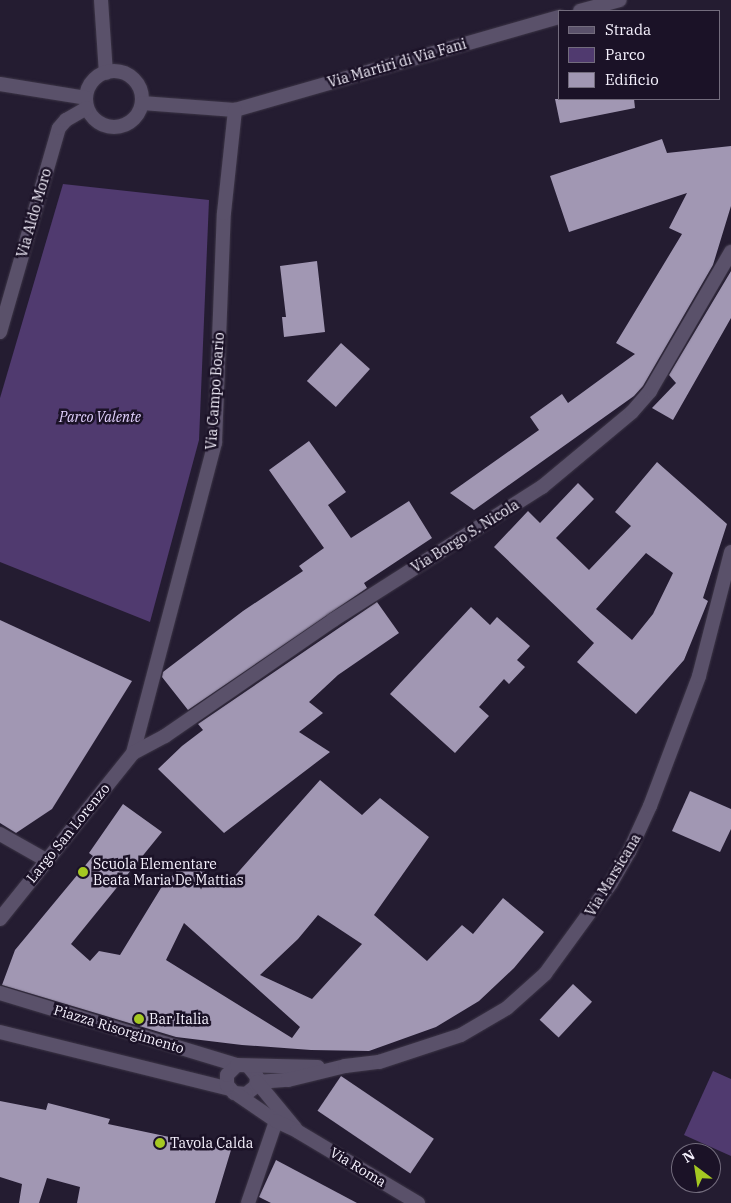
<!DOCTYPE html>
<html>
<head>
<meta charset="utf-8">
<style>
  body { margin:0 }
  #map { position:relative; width:731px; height:1203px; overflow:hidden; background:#241c31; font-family:"IBM Plex Serif",serif }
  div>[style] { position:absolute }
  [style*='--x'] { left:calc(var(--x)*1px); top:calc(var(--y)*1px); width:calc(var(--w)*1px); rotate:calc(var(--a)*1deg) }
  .green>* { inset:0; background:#503a6f }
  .building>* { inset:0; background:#a197b3; transform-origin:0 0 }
  .roads { filter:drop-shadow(0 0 1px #3c3546) drop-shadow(0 0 1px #3c3546) }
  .minor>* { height:14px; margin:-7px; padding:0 7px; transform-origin:7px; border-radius:7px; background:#5a516a }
  .minor>.ring { margin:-7px; padding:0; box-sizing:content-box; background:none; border:14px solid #5a516a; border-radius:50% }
  .secondary>* { height:14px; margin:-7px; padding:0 7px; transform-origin:7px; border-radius:7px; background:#5a516a }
  .dots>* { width:14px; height:14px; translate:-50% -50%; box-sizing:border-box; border:2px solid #1b1227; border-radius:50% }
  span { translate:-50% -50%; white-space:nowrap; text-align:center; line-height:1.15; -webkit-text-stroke:5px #1b1227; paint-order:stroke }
  .street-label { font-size:14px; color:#f6f2fe }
  .park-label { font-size:14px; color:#e3d2ff; font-style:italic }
  .poi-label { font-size:14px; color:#f6f2fe }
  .left { translate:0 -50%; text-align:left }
  .legend { position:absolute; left:558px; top:10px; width:162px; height:90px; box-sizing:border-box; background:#1b1227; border:1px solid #736c7d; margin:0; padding:6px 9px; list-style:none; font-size:15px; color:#f6f2fe }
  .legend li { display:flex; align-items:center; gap:10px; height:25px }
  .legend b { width:25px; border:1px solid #736c7d }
  .north { position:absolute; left:671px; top:1143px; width:50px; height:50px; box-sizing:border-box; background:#1b1227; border:1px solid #736c7d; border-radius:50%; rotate:329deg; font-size:14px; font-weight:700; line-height:20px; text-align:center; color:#f6f2fe }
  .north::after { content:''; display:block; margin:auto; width:18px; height:22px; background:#a5c822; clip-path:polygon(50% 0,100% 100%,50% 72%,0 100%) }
</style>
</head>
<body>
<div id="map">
  <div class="green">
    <div style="clip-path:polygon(63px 184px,209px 200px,199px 440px,150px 622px,0 562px,0 398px)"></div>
    <div style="clip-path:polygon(713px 1071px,731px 1079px,731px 1156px,684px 1135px)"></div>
  </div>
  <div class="building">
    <div style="clip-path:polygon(555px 99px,634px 99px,635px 108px,560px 123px)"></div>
    <div style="clip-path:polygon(662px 139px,667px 153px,731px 146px,731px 206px,713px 265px,643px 386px,634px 396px,474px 510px,450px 493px,539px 430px,530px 417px,562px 394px,568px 403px,635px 354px,616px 343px,682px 234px,669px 228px,687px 193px,569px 232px,550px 176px)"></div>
    <div style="clip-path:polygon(317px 261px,325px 332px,284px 337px,282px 317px,286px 317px,280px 266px)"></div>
    <div style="clip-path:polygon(731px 271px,731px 318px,673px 420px,652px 408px,676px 383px,669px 375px)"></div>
    <div style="left:341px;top:343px;width:39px;height:51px;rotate:42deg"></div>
    <div style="clip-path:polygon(309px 441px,346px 492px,328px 505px,351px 538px,409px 501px,432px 538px,364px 583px,367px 588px,188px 710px,162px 677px,163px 672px,243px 611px,303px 571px,299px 566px,324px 548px,269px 470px)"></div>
    <div style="clip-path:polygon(evenodd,657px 462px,727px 524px,703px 598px,708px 601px,684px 660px,636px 714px,577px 662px,594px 643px,494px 547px,528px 511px,540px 523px,578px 483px,594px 499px,556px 538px,589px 570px,631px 526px,615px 512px,657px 462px,646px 553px,673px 573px,653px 614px,632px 640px,596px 609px,646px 553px)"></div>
    <div style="clip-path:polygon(377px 602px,399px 633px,338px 675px,309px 702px,323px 713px,299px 732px,330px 752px,224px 833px,158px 769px,182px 746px,203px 730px,198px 724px)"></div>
    <div style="clip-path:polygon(471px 607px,490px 625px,497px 617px,530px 646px,517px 660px,525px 667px,509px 684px,504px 679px,479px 707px,489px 716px,455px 753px,390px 694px)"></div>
    <div style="clip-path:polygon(0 620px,132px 681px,52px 809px,16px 833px,0 823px)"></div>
    <div style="clip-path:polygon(evenodd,320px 780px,362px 815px,380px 798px,429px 837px,374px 915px,427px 961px,462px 925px,473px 934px,503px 898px,544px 932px,514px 968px,479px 1001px,436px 1027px,369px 1051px,311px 1050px,242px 1045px,176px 1037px,2px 985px,15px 950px,93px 856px,89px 853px,123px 804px,162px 832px,71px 944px,90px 961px,99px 951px,120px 955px,161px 888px,188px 859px,225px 887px,320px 780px,318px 915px,362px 944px,312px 999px,260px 975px,298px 939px,318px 915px,320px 780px,184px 923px,300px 1027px,292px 1038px,166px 960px,184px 923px)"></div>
    <div style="clip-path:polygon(690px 791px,731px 809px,731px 829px,720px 852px,672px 831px)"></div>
    <div style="left:573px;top:984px;width:26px;height:49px;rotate:43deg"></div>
    <div style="left:341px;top:1076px;width:112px;height:42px;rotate:34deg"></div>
    <div style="clip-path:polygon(0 1101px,46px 1110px,48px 1103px,110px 1119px,108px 1124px,231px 1150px,215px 1203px,77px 1203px,80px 1187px,47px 1178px,39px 1203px,19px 1203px,22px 1184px,0 1177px)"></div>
    <div style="clip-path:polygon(276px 1160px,357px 1203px,271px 1203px,259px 1197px)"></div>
  </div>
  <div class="roads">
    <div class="minor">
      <div style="--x:101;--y:0;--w:73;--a:86.1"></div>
      <div style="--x:580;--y:11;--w:41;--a:-15.4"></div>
      <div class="ring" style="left:86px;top:71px;width:42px;height:42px"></div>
      <div style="--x:0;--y:84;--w:87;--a:9.2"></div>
      <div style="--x:142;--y:103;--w:93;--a:4.3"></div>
      <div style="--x:235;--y:110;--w:338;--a:-16"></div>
      <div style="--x:0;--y:332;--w:212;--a:-73.9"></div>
      <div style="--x:59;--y:128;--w:11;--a:-49"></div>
      <div style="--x:66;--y:120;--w:24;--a:-30"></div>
      <div style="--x:133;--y:753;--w:321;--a:-75.2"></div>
      <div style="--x:215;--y:443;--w:230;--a:-87.8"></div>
      <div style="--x:224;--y:213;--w:104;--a:-83.9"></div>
      <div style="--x:0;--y:834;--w:53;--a:29.5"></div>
      <div style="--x:0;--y:919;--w:213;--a:-51.3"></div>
      <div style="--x:133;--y:753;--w:36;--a:-28"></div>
      <div style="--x:165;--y:736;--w:204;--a:-34.6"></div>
      <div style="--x:333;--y:620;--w:248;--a:-32.5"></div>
      <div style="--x:542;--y:487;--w:117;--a:-39.8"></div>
      <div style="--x:632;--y:412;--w:28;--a:-49"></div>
      <div style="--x:650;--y:391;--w:161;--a:-59.8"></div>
      <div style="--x:248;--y:1203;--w:87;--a:-71.1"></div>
    </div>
    <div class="secondary">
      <div style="--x:0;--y:993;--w:248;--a:16.9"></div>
      <div style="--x:0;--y:1032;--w:237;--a:13.9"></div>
      <div style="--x:249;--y:1067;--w:13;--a:51"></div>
      <div style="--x:257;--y:1077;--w:9;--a:96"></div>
      <div style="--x:256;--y:1086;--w:13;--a:141"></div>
      <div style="--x:246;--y:1094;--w:12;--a:-175"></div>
      <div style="--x:234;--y:1093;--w:11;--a:-131"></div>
      <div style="--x:227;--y:1085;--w:10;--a:-90"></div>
      <div style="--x:227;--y:1075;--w:14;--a:-45"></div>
      <div style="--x:237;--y:1065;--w:81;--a:1.4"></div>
      <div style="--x:257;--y:1082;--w:31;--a:-4"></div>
      <div style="--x:288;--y:1080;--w:59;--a:-13.8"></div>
      <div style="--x:345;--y:1066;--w:34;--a:-7"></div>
      <div style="--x:379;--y:1062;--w:86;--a:-18.2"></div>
      <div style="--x:461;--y:1035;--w:53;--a:-30.4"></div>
      <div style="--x:507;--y:1008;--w:51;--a:-41.8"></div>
      <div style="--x:545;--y:974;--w:112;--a:-54"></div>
      <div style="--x:611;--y:883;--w:36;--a:-60"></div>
      <div style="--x:629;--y:852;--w:51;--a:-65.5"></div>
      <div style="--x:650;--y:806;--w:139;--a:-69.3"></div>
      <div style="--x:699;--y:676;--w:128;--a:-75.5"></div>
      <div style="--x:257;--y:1082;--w:60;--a:50.4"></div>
      <div style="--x:238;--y:1095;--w:46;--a:34.4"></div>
      <div style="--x:276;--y:1121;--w:23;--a:25"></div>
      <div style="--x:297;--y:1131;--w:141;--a:30.8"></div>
    </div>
  </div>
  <div class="dots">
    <div style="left:83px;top:872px;background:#a5c822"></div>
    <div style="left:139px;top:1019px;background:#a5c822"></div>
    <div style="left:160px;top:1143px;background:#a5c822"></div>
  </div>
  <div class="street-label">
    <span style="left:397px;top:63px;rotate:-16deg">Via Martiri di Via Fani</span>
    <span style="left:34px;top:213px;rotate:-74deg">Via Aldo Moro</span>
    <span style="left:215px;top:391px;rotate:-86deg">Via Campo Boario</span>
    <span style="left:465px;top:536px;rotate:-32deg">Via Borgo S. Nicola</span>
    <span style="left:68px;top:833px;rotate:-51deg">Largo San Lorenzo</span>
    <span style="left:613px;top:875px;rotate:-59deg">Via Marsicana</span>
    <span style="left:119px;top:1029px;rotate:17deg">Piazza Risorgimento</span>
    <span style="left:358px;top:1167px;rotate:31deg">Via Roma</span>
  </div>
  <div class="park-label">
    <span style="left:100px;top:417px">Parco Valente</span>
  </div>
  <div class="poi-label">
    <span class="left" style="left:93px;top:872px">Scuola Elementare<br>Beata Maria De Mattias</span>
    <span class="left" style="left:149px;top:1019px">Bar Italia</span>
    <span class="left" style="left:170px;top:1143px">Tavola Calda</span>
  </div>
  <ul class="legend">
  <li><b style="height:6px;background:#5a516a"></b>Strada</li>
  <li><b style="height:14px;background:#503a6f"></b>Parco</li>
  <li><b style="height:14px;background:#a197b3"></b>Edificio</li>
  </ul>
  <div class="north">N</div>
</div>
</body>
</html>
